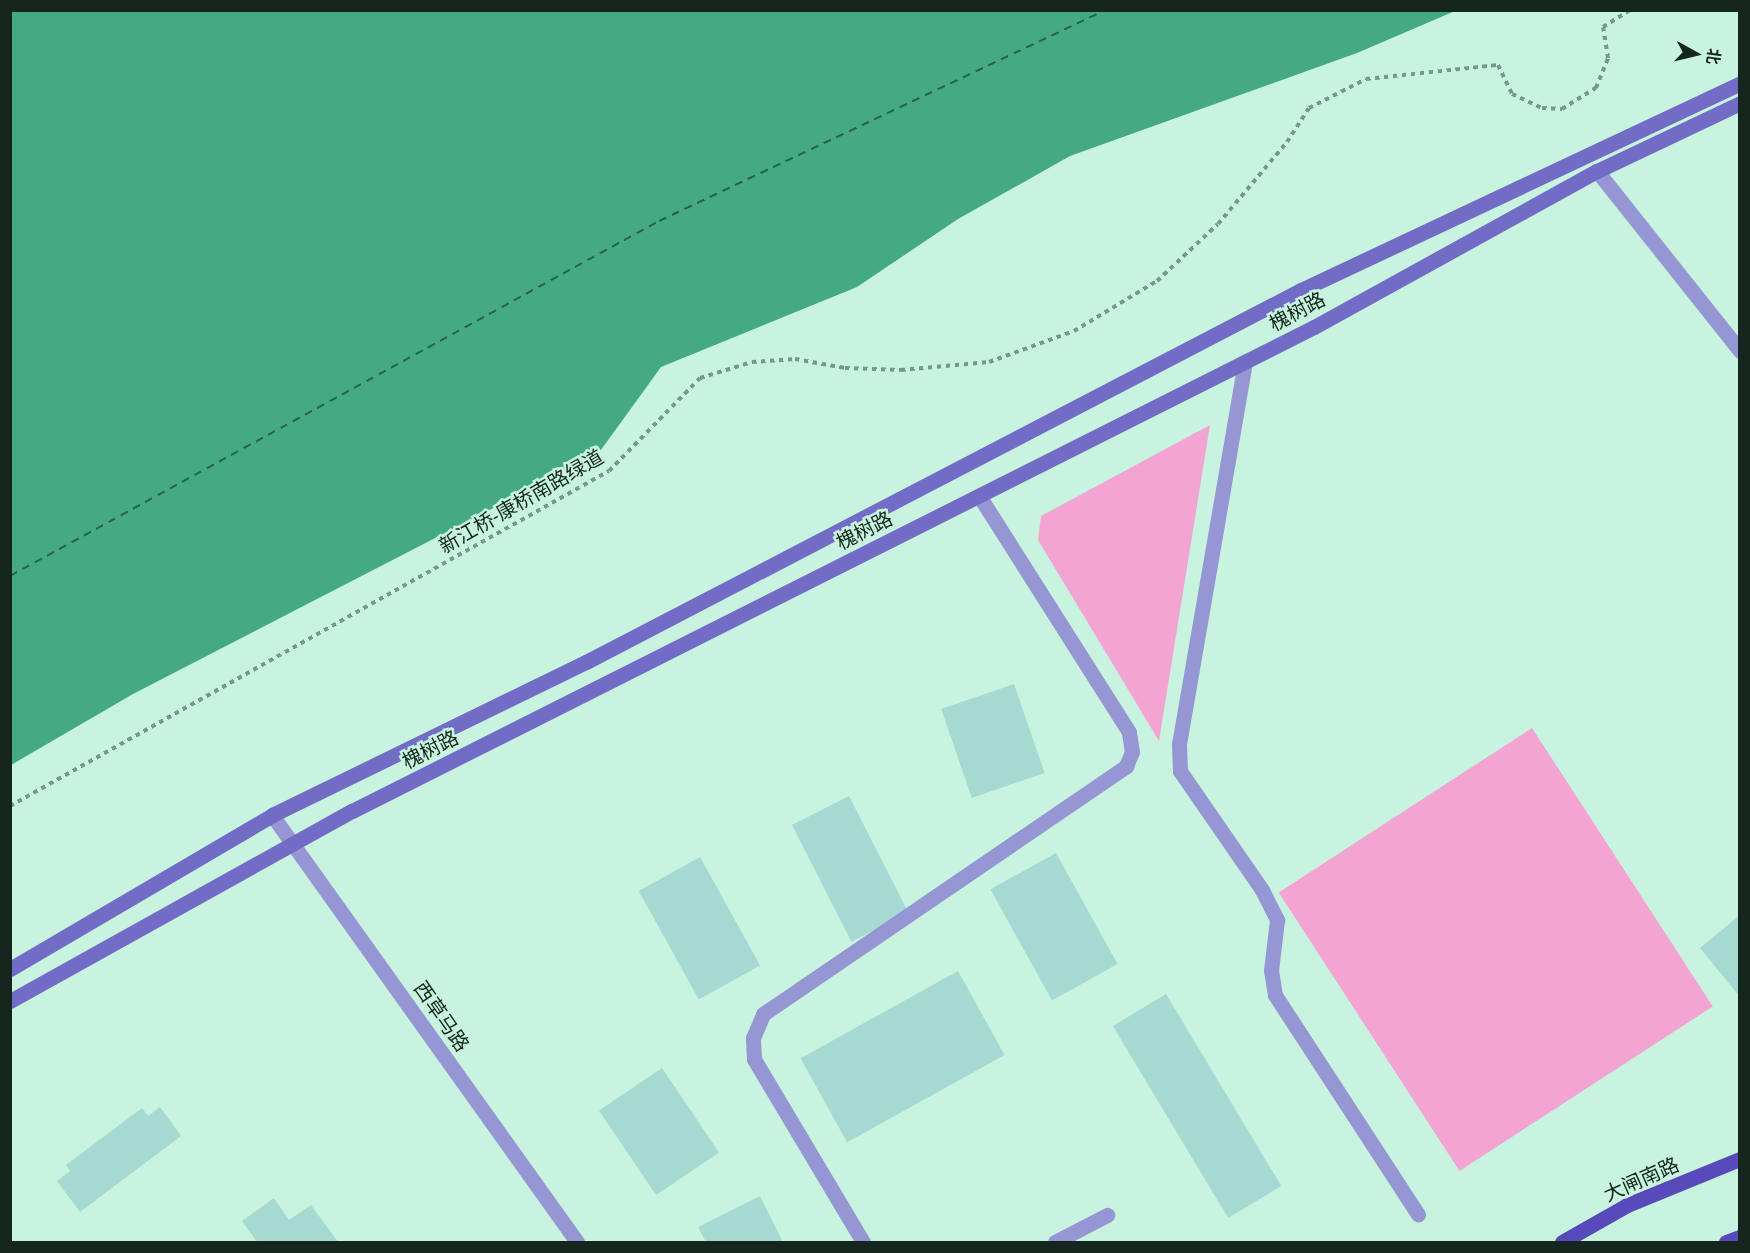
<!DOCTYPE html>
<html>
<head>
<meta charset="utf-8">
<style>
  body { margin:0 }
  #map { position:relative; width:1750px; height:1253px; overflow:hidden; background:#c8f4df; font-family:Ubuntu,"Noto Sans SC",sans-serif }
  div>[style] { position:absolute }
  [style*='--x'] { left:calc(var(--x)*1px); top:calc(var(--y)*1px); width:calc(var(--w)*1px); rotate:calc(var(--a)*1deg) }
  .green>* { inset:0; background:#f3a4d2; transform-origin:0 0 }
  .water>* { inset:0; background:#43aa81 }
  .ferry>* { height:1.5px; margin-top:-0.75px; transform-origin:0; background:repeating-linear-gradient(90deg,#2b614b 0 8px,transparent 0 14px) }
  .building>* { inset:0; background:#a6d9d1; transform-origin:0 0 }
  .path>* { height:4px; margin-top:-2px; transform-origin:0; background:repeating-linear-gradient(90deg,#789889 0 4.5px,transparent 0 9px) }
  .service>* { height:15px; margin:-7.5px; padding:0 7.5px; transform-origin:7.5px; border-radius:7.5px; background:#9796d5 }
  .minor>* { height:15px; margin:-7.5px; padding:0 7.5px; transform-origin:7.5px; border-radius:7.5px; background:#9796d5 }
  .tertiary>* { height:15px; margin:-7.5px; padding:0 7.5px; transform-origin:7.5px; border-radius:7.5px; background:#9796d5 }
  .secondary>* { height:15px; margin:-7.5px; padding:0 7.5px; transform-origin:7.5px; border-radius:7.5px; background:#726cc7 }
  .primary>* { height:15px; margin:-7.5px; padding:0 7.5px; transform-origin:7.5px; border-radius:7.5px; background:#594abc }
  span { translate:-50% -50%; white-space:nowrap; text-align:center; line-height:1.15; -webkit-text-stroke:5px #c8f4df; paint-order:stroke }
  .street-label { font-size:20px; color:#15261e }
  .frame { position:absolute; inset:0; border:12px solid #15261e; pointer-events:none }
  .north { position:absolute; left:1666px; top:24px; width:60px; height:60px; -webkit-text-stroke:4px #c8f4df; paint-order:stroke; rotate:98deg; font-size:16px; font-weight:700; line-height:24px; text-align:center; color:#15261e }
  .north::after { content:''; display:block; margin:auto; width:21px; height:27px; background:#15261e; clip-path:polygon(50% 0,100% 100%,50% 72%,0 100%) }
</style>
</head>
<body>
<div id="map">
  <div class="green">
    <div style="clip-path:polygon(1210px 425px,1159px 741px,1038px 540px,1041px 516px)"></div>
    <div style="left:1532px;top:728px;width:332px;height:302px;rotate:57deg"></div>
  </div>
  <div class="water">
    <div style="clip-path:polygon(10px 11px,11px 10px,1455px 11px,1357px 53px,1070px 156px,958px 219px,857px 287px,661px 367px,598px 454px,133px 694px,11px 765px)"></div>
  </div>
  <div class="ferry">
    <div style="--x:10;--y:576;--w:740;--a:-28.68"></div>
    <div style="--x:659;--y:221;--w:494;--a:-25.3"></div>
  </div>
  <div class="building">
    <div style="left:1014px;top:684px;width:94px;height:77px;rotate:71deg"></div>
    <div style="left:849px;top:796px;width:131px;height:64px;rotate:63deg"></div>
    <div style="left:1056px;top:853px;width:127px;height:75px;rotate:61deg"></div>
    <div style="left:700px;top:857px;width:124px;height:70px;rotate:61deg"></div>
    <div style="clip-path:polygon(1740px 915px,1740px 997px,1700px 948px)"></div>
    <div style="left:958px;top:971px;width:96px;height:180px;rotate:61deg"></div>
    <div style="left:1166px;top:994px;width:224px;height:62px;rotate:59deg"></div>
    <div style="left:662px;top:1068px;width:102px;height:76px;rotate:56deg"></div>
    <div style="clip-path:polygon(160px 1107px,181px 1136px,80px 1212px,57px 1181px,70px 1171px,66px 1165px,142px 1108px,148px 1116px)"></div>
    <div style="clip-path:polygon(760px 1196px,783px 1242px,706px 1242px,698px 1227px)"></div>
    <div style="clip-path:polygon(274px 1198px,289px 1220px,311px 1205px,338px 1242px,257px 1242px,242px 1221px)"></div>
  </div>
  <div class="path">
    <div style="--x:10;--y:806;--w:686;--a:-29.22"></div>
    <div style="--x:609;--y:471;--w:130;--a:-45.6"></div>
    <div style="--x:700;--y:378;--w:54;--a:-17.1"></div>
    <div style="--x:752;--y:362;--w:43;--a:-4"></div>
    <div style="--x:795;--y:359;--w:51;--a:10.2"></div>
    <div style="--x:845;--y:368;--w:56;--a:2"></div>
    <div style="--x:901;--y:370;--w:88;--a:-5.2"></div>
    <div style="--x:989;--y:362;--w:90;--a:-20"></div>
    <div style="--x:1074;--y:331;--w:97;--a:-31.1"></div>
    <div style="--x:1157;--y:281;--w:83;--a:-43.1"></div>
    <div style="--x:1218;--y:224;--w:107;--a:-49.9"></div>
    <div style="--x:1287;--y:142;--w:40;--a:-57.1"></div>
    <div style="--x:1309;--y:108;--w:64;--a:-27"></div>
    <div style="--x:1366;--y:79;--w:133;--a:-6.1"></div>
    <div style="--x:1498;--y:65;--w:32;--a:64"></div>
    <div style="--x:1512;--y:94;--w:33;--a:25"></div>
    <div style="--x:1542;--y:108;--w:20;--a:3"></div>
    <div style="--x:1562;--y:109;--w:40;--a:-32"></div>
    <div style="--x:1596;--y:88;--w:32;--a:-68"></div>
    <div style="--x:1608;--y:58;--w:31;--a:-99"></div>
    <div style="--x:1603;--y:27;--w:32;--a:-32"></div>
  </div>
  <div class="service">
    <div style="--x:1245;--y:362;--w:388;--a:99.8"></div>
    <div style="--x:1179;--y:744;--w:27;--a:88"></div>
    <div style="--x:1180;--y:771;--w:145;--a:55.4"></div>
    <div style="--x:1262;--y:890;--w:34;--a:63"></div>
    <div style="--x:1277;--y:920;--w:50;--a:96.8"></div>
    <div style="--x:1271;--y:970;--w:25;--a:81"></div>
    <div style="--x:1275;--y:995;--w:262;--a:56.9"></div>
    <div style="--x:863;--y:1242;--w:213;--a:-120.8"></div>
    <div style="--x:754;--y:1059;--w:21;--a:-93"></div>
    <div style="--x:753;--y:1038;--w:26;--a:-67"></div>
    <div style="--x:763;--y:1014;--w:440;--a:-34.3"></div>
    <div style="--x:1126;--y:766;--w:15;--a:-67"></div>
    <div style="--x:1132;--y:752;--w:20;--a:-99"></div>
    <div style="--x:1129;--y:732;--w:280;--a:-122.4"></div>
    <div style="--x:1055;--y:1242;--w:59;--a:-27.4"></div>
  </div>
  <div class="minor">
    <div style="--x:1597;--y:171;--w:230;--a:51.5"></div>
  </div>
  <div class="tertiary">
    <div style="--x:272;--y:815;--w:525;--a:54.46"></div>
  </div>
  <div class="secondary">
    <div style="--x:10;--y:969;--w:304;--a:-30.4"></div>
    <div style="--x:272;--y:815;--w:349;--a:-26"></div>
    <div style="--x:586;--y:662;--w:806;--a:-27.49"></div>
    <div style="--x:1301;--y:290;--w:485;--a:-25.2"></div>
    <div style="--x:10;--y:1001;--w:391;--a:-29.1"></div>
    <div style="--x:352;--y:811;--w:1077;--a:-26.71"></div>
    <div style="--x:1314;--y:327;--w:323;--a:-28.9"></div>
    <div style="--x:1597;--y:171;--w:158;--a:-25.4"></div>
  </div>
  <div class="primary">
    <div style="--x:1562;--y:1242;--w:75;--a:-29.6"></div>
    <div style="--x:1627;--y:1205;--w:122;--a:-22.2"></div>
    <div style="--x:1726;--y:1242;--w:15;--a:-20"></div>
  </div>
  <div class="street-label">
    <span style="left:1297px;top:311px;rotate:-28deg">槐树路</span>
    <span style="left:521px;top:501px;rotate:-30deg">新江桥-康桥南路绿道</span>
    <span style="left:864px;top:530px;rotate:-27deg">槐树路</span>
    <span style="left:430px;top:749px;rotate:-27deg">槐树路</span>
    <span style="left:442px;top:1016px;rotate:55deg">西草马路</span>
    <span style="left:1641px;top:1179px;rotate:-24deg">大闸南路</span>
  </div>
  <div class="frame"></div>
  <div class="north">北</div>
</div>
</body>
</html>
